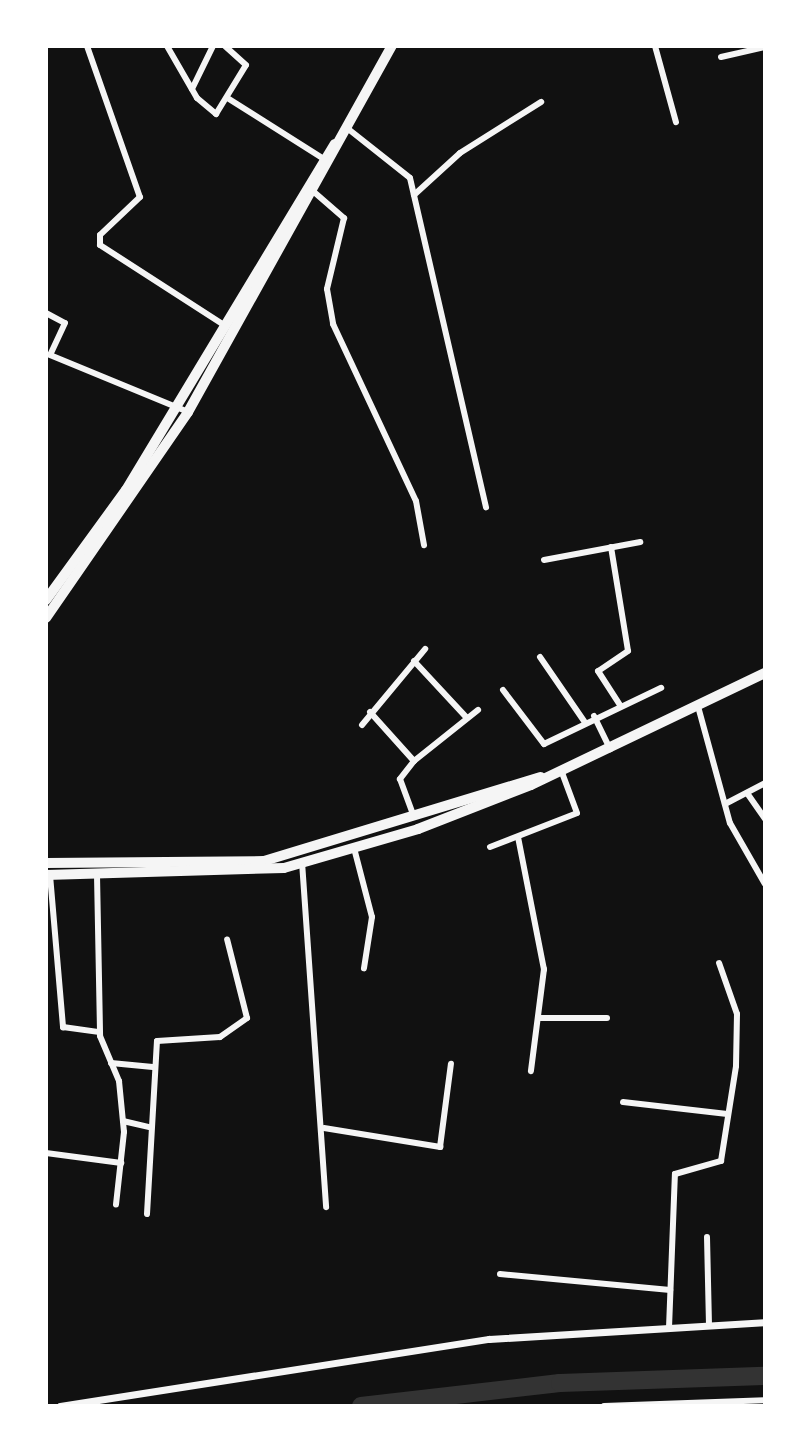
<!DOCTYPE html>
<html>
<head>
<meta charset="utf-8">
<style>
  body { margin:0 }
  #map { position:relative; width:811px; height:1452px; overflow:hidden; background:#111; font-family:Inter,sans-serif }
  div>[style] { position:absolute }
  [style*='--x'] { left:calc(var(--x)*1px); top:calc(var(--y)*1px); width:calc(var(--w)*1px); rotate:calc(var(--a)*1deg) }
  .river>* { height:18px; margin:-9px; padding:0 9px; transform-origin:9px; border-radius:9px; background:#333 }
  .minor>* { height:6px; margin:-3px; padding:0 3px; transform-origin:3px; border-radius:3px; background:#f5f5f5 }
  .tertiary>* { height:7px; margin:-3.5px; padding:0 3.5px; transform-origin:3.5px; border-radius:3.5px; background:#f5f5f5 }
  .trunk>* { height:10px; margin:-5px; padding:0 5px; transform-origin:5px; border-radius:5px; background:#f5f5f5 }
  span { translate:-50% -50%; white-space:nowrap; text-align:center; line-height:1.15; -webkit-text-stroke:8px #fff; paint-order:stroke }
  .frame { position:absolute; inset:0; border:48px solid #fff; pointer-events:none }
</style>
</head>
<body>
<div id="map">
  <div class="river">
    <div style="--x:361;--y:1406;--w:200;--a:-6.6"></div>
    <div style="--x:560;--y:1383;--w:205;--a:-2"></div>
  </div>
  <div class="minor">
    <div style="--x:87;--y:46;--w:160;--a:70.7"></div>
    <div style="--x:140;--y:197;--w:55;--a:136.5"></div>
    <div style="--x:100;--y:235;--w:10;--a:90"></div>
    <div style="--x:100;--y:245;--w:148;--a:32.8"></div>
    <div style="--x:167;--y:46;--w:60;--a:60"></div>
    <div style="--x:197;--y:98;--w:25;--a:40"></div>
    <div style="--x:216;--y:114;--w:57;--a:-58.5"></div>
    <div style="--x:246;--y:65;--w:28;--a:-138"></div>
    <div style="--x:655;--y:46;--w:79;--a:74.6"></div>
    <div style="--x:721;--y:57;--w:45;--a:-12.8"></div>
    <div style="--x:192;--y:89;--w:48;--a:-64"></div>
    <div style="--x:229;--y:99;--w:116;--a:32.3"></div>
    <div style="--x:347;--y:128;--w:80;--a:38.4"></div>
    <div style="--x:410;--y:178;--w:338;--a:77"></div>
    <div style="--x:314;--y:192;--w:40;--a:41"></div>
    <div style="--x:344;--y:218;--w:73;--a:103.5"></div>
    <div style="--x:327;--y:289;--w:36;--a:80"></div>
    <div style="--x:333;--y:324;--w:195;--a:64.9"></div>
    <div style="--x:416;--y:501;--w:45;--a:79.7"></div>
    <div style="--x:414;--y:195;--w:62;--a:-42.4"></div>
    <div style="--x:460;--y:153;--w:96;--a:-32.2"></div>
    <div style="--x:46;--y:313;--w:21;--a:28"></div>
    <div style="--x:65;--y:323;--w:35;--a:115"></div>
    <div style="--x:50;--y:355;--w:149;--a:22.4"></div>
    <div style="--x:611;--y:547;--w:105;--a:80.7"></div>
    <div style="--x:628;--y:651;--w:36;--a:146"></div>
    <div style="--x:598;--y:671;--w:40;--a:57.1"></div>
    <div style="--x:544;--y:560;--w:98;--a:-10.6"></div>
    <div style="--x:540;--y:657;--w:78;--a:55.5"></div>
    <div style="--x:414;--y:661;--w:78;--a:47.1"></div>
    <div style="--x:503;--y:690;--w:68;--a:52.8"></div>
    <div style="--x:544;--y:744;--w:130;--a:-25.6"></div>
    <div style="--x:699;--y:710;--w:117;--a:74.7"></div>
    <div style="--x:730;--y:823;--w:70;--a:60.2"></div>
    <div style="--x:370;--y:712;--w:66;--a:48.1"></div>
    <div style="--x:414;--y:761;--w:23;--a:128"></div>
    <div style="--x:400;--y:779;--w:40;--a:69.8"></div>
    <div style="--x:594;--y:716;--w:37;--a:64"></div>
    <div style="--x:362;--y:725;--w:99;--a:-50.3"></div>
    <div style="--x:414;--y:761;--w:82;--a:-38.6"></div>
    <div style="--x:747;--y:793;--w:32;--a:55"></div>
    <div style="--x:725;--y:804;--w:45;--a:-27.7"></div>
    <div style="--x:518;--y:837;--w:135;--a:78.9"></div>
    <div style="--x:544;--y:969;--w:103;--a:97.3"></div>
    <div style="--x:490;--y:847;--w:93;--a:-21.3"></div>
    <div style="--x:577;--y:813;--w:46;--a:-110.4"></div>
    <div style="--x:354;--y:848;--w:71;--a:75.4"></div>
    <div style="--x:372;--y:917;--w:52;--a:98.9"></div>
    <div style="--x:302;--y:862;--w:346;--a:86"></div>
    <div style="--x:50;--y:875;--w:153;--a:85.1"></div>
    <div style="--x:63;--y:1027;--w:37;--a:8"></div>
    <div style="--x:97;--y:875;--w:161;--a:88.9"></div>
    <div style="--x:100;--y:1036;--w:49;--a:67.1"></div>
    <div style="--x:119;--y:1081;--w:51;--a:84.4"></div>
    <div style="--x:124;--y:1132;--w:73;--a:96.3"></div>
    <div style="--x:539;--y:1018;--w:68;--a:0"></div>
    <div style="--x:111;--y:1063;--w:42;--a:5.4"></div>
    <div style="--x:623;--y:1102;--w:105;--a:6.6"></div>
    <div style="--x:123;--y:1121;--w:27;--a:13"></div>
    <div style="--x:324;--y:1128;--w:118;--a:9.3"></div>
    <div style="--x:440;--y:1147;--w:84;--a:-82.5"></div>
    <div style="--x:46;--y:1153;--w:76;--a:7.6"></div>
    <div style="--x:147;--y:1214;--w:173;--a:-86.7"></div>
    <div style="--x:157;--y:1041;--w:63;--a:-3.6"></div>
    <div style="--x:220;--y:1037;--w:33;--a:-35"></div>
    <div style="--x:247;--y:1018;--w:81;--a:-104.2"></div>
    <div style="--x:707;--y:1237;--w:89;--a:88.7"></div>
    <div style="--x:500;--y:1274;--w:171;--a:5.4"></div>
    <div style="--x:669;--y:1328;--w:154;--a:-87.8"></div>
    <div style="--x:675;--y:1174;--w:48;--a:-15.8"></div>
    <div style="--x:721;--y:1161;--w:96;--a:-81"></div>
    <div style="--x:736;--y:1066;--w:52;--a:-88.9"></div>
    <div style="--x:737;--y:1014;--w:54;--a:-109.4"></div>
    <div style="--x:604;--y:1406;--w:161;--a:-2.1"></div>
  </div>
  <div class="tertiary">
    <div style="--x:60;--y:1406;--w:434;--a:-8.9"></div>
    <div style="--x:489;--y:1339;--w:277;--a:-3.5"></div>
  </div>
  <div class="trunk">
    <div style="--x:46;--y:600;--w:136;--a:-54"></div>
    <div style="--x:126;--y:490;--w:404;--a:-58.9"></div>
    <div style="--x:46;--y:618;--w:250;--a:-55.4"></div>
    <div style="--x:188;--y:412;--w:419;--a:-60.9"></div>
    <div style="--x:46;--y:863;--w:218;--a:-0.5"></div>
    <div style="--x:264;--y:861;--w:289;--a:-16.9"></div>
    <div style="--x:46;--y:875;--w:238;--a:-1.7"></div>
    <div style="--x:284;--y:868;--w:140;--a:-16.2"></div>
    <div style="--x:418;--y:829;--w:121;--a:-21.3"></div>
    <div style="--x:531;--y:785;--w:259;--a:-25.6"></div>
  </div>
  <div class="frame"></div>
</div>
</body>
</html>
